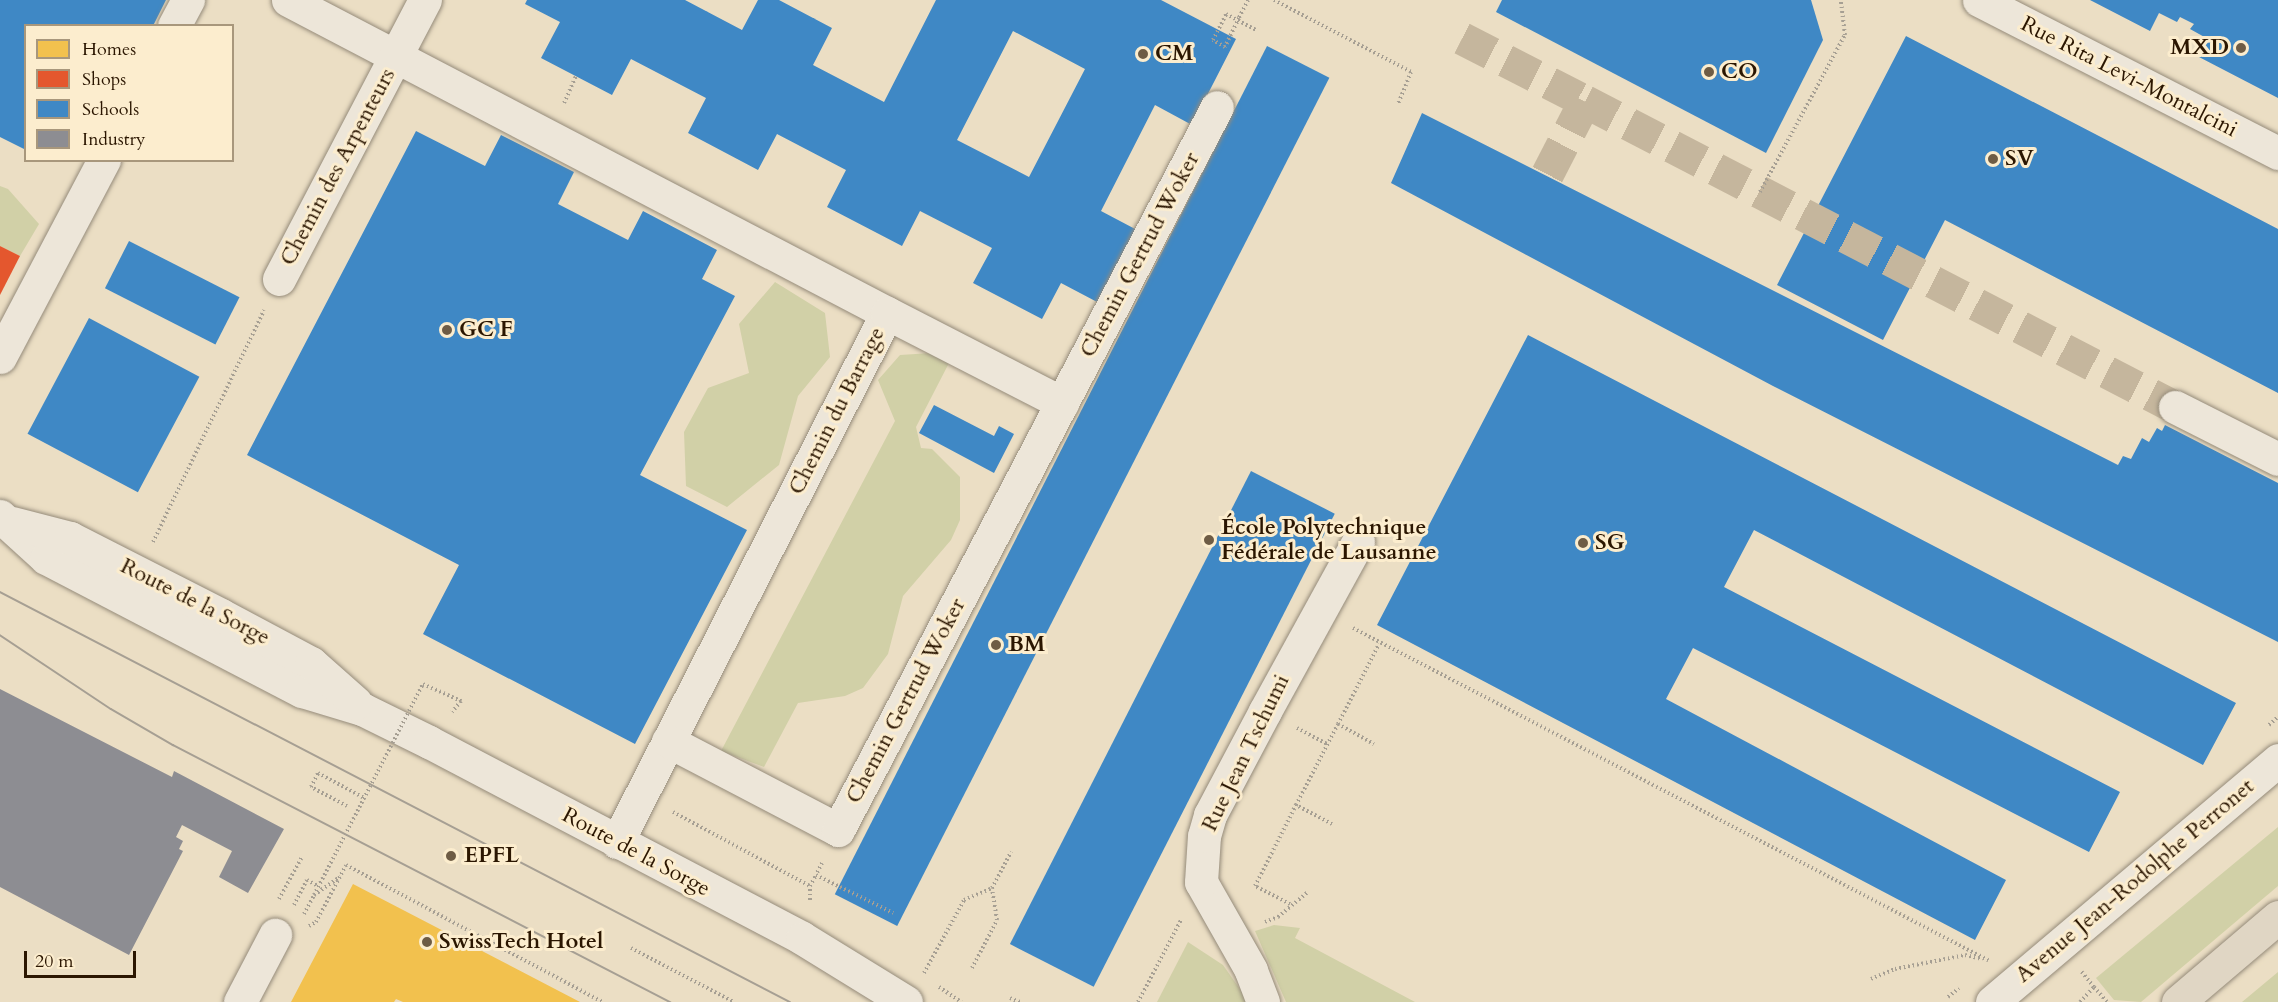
<!DOCTYPE html>
<html>
<head>
<meta charset="utf-8">
<style>
  body { margin:0 }
  #map { position:relative; width:2278px; height:1002px; overflow:hidden; background:#ebdec4; font-family:Cardo,serif }
  div>[style] { position:absolute }
  [style*='--x'] { left:calc(var(--x)*1px); top:calc(var(--y)*1px); width:calc(var(--w)*1px); rotate:calc(var(--a)*1deg) }
  .green>* { inset:0; background:#d1d0a7 }
  .homes>* { inset:0; background:#f2c14e }
  .shops>* { inset:0; background:#e4572e }
  .schools>* { inset:0; background:#3f88c5; transform-origin:0 0 }
  .industry>* { inset:0; background:#8d8d92 }
  .minor-tunnel>* { height:33px; margin-top:-16.5px; transform-origin:0; background:repeating-linear-gradient(90deg,#c5b69d 0 33px,transparent 0 49px) }
  .path>* { height:4px; margin-top:-2px; transform-origin:0; background:repeating-linear-gradient(90deg,#a69f93 0 1.5px,transparent 0 4.5px) }
  .roads { filter:drop-shadow(0 0 2px #958b7a) drop-shadow(0 0 2px #958b7a) }
  .minor>* { height:33px; margin:-16.5px; padding:0 16.5px; transform-origin:16.5px; border-radius:16.5px; background:#ede6d9 }
  .major>* { height:33px; margin:-16.5px; padding:0 16.5px; transform-origin:16.5px; border-radius:16.5px; background:#e0d6c4 }
  .tram>* { height:1.5px; margin:-0.75px; padding:0 0.75px; transform-origin:0.75px; border-radius:0.75px; background:#a69f93 }
  .path-bridge>* { height:4px; margin-top:-2px; transform-origin:0; background:repeating-linear-gradient(90deg,#a69f93 0 1.5px,transparent 0 4.5px) }
  .dots>* { width:16px; height:16px; translate:-50% -50%; box-sizing:border-box; border:3px solid #fcedce; border-radius:50% }
  span { translate:-50% -50%; white-space:nowrap; text-align:center; line-height:1.15; -webkit-text-stroke:6px #fcedce; paint-order:stroke }
  .poi-label { font-size:22px; color:#2b1601; font-weight:700 }
  .right { translate:-100% -50%; text-align:right }
  .left { translate:0 -50%; text-align:left }
  .street-label { font-size:22px; color:#2b1601 }
  .legend { position:absolute; left:24px; top:24px; width:210px; height:138px; box-sizing:border-box; background:#fcedce; border:2px solid #a8977c; margin:0; padding:8px 10px; list-style:none; font-size:18px; color:#2b1601 }
  .legend li { display:flex; align-items:center; gap:12px; height:30px }
  .legend b { width:30px; border:2px solid #a8977c }
  .scale { position:absolute; left:24px; top:951px; width:112px; height:27px; box-sizing:border-box; border:3px solid #2b1601; border-top:0; padding-left:8px; font-size:18px; line-height:21px; white-space:nowrap; color:#2b1601; -webkit-text-stroke:4px #fcedce; paint-order:stroke }
</style>
</head>
<body>
<div id="map">
  <div class="green">
    <div style="clip-path:polygon(0 186px,8px 189px,39px 224px,20px 256px,0 246px)"></div>
    <div style="clip-path:polygon(775px 282px,825px 313px,830px 357px,798px 396px,779px 465px,727px 507px,686px 486px,684px 432px,708px 388px,749px 373px,739px 324px)"></div>
    <div style="clip-path:polygon(931px 353px,949px 363px,916px 427px,921px 448px,932px 449px,960px 477px,960px 520px,951px 540px,903px 596px,888px 654px,863px 688px,845px 696px,798px 703px,764px 767px,721px 751px,895px 421px,878px 380px,900px 355px)"></div>
    <div style="clip-path:polygon(2278px 827px,2278px 886px,2141px 1002px,2114px 1000px,2096px 978px)"></div>
    <div style="clip-path:polygon(1274px 925px,1300px 928px,1295px 938px,1415px 1002px,1286px 1002px,1255px 931px)"></div>
    <div style="clip-path:polygon(1188px 942px,1223px 965px,1249px 1002px,1157px 1002px)"></div>
    <div style="clip-path:polygon(2278px 972px,2278px 1002px,2242px 1002px)"></div>
  </div>
  <div class="homes">
    <div style="clip-path:polygon(353px 884px,580px 1002px,403px 1002px,396px 999px,394px 1002px,291px 1002px)"></div>
  </div>
  <div class="shops">
    <div style="clip-path:polygon(0 246px,20px 256px,0 295px)"></div>
  </div>
  <div class="schools">
    <div style="clip-path:polygon(0 0,166px 0,153px 26px,26px 26px,26px 150px,0 137px)"></div>
    <div style="clip-path:polygon(evenodd,527px 0,685px 0,742px 30px,758px 0,779px 0,832px 28px,813px 65px,884px 102px,936px 0,1161px 0,1236px 39px,1192px 125px,1155px 105px,1101px 211px,1137px 230px,1099px 303px,1061px 283px,1042px 319px,973px 283px,992px 248px,920px 211px,902px 246px,827px 207px,846px 170px,777px 134px,758px 170px,688px 133px,706px 98px,631px 59px,612px 95px,541px 58px,560px 22px,525px 4px,527px 0,1013px 31px,1085px 69px,1029px 177px,957px 140px,1013px 31px)"></div>
    <div style="clip-path:polygon(1502px 0,1811px 0,1823px 40px,1766px 153px,1496px 12px)"></div>
    <div style="clip-path:polygon(2090px 0,2278px 0,2278px 98px,2199px 57px,2208px 39px,2190px 29px,2194px 24px,2180px 17px,2177px 22px,2159px 13px,2150px 31px)"></div>
    <div style="clip-path:polygon(1906px 36px,2278px 229px,2278px 393px,1945px 220px,1883px 340px,1777px 285px)"></div>
    <div style="left:1267px;top:46px;width:70px;height:952px;rotate:27deg"></div>
    <div style="clip-path:polygon(1422px 113px,2118px 465px,2123px 456px,2131px 459px,2142px 438px,2149px 442px,2157px 428px,2162px 431px,2165px 425px,2278px 483px,2278px 642px,1773px 386px,1391px 183px)"></div>
    <div style="clip-path:polygon(416px 131px,485px 166px,501px 135px,574px 172px,558px 204px,628px 240px,643px 211px,717px 250px,702px 279px,735px 296px,640px 475px,747px 530px,635px 744px,423px 634px,459px 565px,247px 455px)"></div>
    <div style="left:129px;top:241px;width:124px;height:53px;rotate:27deg"></div>
    <div style="left:89px;top:318px;width:125px;height:131px;rotate:28deg"></div>
    <div style="clip-path:polygon(1528px 335px,2236px 703px,2203px 765px,1754px 530px,1724px 587px,2120px 792px,2089px 852px,1693px 648px,1666px 699px,2006px 880px,1975px 940px,1377px 625px)"></div>
    <div style="clip-path:polygon(934px 405px,994px 436px,999px 426px,1014px 434px,994px 473px,919px 433px)"></div>
    <div style="left:1251px;top:471px;width:94px;height:531px;rotate:27deg"></div>
  </div>
  <div class="industry">
    <div style="clip-path:polygon(0 689px,172px 777px,174px 771px,284px 829px,248px 893px,219px 877px,232px 851px,182px 825px,176px 837px,183px 841px,179px 849px,183px 851px,129px 955px,0 887px)"></div>
  </div>
  <div class="minor-tunnel">
    <div style="--x:1462;--y:38;--w:138;--a:27.1"></div>
    <div style="--x:1585;--y:101;--w:85;--a:117.2"></div>
    <div style="--x:1585;--y:101;--w:665;--a:27.41"></div>
  </div>
  <div class="path">
    <div style="--x:1248;--y:0;--w:20;--a:117"></div>
    <div style="--x:1239;--y:18;--w:32;--a:116"></div>
    <div style="--x:1225;--y:47;--w:14;--a:-150"></div>
    <div style="--x:1213;--y:40;--w:29;--a:-63"></div>
    <div style="--x:1226;--y:14;--w:34;--a:28"></div>
    <div style="--x:1274;--y:0;--w:155;--a:27.7"></div>
    <div style="--x:1411;--y:72;--w:35;--a:112"></div>
    <div style="--x:564;--y:103;--w:30;--a:-66"></div>
    <div style="--x:1760;--y:192;--w:179;--a:-61.6"></div>
    <div style="--x:1845;--y:35;--w:35;--a:-97"></div>
    <div style="--x:153;--y:542;--w:257;--a:-64.4"></div>
    <div style="--x:1353;--y:628;--w:717;--a:27.6"></div>
    <div style="--x:423;--y:684;--w:42;--a:24.1"></div>
    <div style="--x:461;--y:701;--w:14;--a:129"></div>
    <div style="--x:1338;--y:724;--w:90;--a:-62.9"></div>
    <div style="--x:2269;--y:725;--w:12;--a:-42"></div>
    <div style="--x:1297;--y:728;--w:34;--a:28"></div>
    <div style="--x:347;--y:806;--w:41;--a:-152.2"></div>
    <div style="--x:311;--y:787;--w:16;--a:-63"></div>
    <div style="--x:318;--y:773;--w:52;--a:28.5"></div>
    <div style="--x:673;--y:812;--w:156;--a:28.4"></div>
    <div style="--x:810;--y:886;--w:13;--a:-61"></div>
    <div style="--x:1332;--y:824;--w:41;--a:-152.2"></div>
    <div style="--x:1296;--y:805;--w:91;--a:-62.6"></div>
    <div style="--x:1338;--y:724;--w:41;--a:29.1"></div>
    <div style="--x:822;--y:863;--w:13;--a:117"></div>
    <div style="--x:816;--y:875;--w:86;--a:26.3"></div>
    <div style="--x:279;--y:899;--w:48;--a:-61.3"></div>
    <div style="--x:810;--y:900;--w:14;--a:-90"></div>
    <div style="--x:1290;--y:904;--w:39;--a:-153"></div>
    <div style="--x:1255;--y:886;--w:91;--a:-63.2"></div>
    <div style="--x:294;--y:905;--w:28;--a:-63"></div>
    <div style="--x:307;--y:880;--w:13;--a:29"></div>
    <div style="--x:304;--y:914;--w:21;--a:-62"></div>
    <div style="--x:314;--y:895;--w:32;--a:-35"></div>
    <div style="--x:1265;--y:922;--w:14;--a:-21"></div>
    <div style="--x:1278;--y:917;--w:39;--a:-40"></div>
    <div style="--x:309;--y:926;--w:8;--a:-30"></div>
    <div style="--x:316;--y:922;--w:64;--a:-62.2"></div>
    <div style="--x:346;--y:865;--w:291;--a:28.1"></div>
    <div style="--x:631;--y:948;--w:116;--a:27.7"></div>
    <div style="--x:972;--y:968;--w:54;--a:-62.5"></div>
    <div style="--x:997;--y:920;--w:32;--a:-99"></div>
    <div style="--x:992;--y:888;--w:41;--a:-62.2"></div>
    <div style="--x:924;--y:973;--w:83;--a:-61.3"></div>
    <div style="--x:964;--y:900;--w:30;--a:-23"></div>
    <div style="--x:1871;--y:979;--w:26;--a:-23"></div>
    <div style="--x:1895;--y:969;--w:71;--a:-11.3"></div>
    <div style="--x:1965;--y:955;--w:18;--a:13"></div>
    <div style="--x:939;--y:987;--w:27;--a:34"></div>
    <div style="--x:2094;--y:987;--w:20;--a:49"></div>
    <div style="--x:1948;--y:997;--w:14;--a:-39"></div>
    <div style="--x:1010;--y:998;--w:11;--a:22"></div>
    <div style="--x:1138;--y:1002;--w:93;--a:-62.3"></div>
    <div style="--x:2080;--y:1002;--w:21;--a:-47"></div>
    <div style="--x:2094;--y:987;--w:21;--a:-129"></div>
  </div>
  <div class="roads">
    <div class="minor">
      <div style="--x:288;--y:0;--w:676;--a:27.59"></div>
      <div style="--x:887;--y:313;--w:594;--a:117.04"></div>
      <div style="--x:1979;--y:0;--w:336;--a:27.1"></div>
      <div style="--x:174;--y:26;--w:30;--a:-62"></div>
      <div style="--x:279;--y:279;--w:315;--a:-62.4"></div>
      <div style="--x:887;--y:313;--w:197;--a:27.2"></div>
      <div style="--x:0;--y:357;--w:223;--a:-62.2"></div>
      <div style="--x:2175;--y:407;--w:115;--a:26.8"></div>
      <div style="--x:0;--y:516;--w:62;--a:42.4"></div>
      <div style="--x:46;--y:558;--w:288;--a:27.5"></div>
      <div style="--x:302;--y:691;--w:63;--a:16.7"></div>
      <div style="--x:362;--y:709;--w:75;--a:26.2"></div>
      <div style="--x:429;--y:742;--w:421;--a:27.7"></div>
      <div style="--x:802;--y:938;--w:122;--a:31.6"></div>
      <div style="--x:12;--y:523;--w:60;--a:14.5"></div>
      <div style="--x:70;--y:538;--w:169;--a:27"></div>
      <div style="--x:221;--y:615;--w:102;--a:28.1"></div>
      <div style="--x:311;--y:663;--w:60;--a:41.6"></div>
      <div style="--x:668;--y:741;--w:192;--a:27.6"></div>
      <div style="--x:838;--y:830;--w:816;--a:-62.34"></div>
      <div style="--x:240;--y:1002;--w:76;--a:-62.4"></div>
      <div style="--x:1263;--y:1002;--w:34;--a:-111"></div>
      <div style="--x:1251;--y:970;--w:101;--a:-119.6"></div>
      <div style="--x:1201;--y:882;--w:46;--a:-86.3"></div>
      <div style="--x:1204;--y:836;--w:22;--a:-74"></div>
      <div style="--x:1210;--y:815;--w:118;--a:-62.1"></div>
      <div style="--x:1265;--y:711;--w:193;--a:-61.2"></div>
      <div style="--x:1992;--y:1002;--w:375;--a:-40.2"></div>
    </div>
    <div class="major">
      <div style="--x:2178;--y:1002;--w:131;--a:-40.4"></div>
    </div>
  </div>
  <div class="tram">
    <div style="--x:0;--y:592;--w:890;--a:27.43"></div>
    <div style="--x:0;--y:635;--w:133;--a:33.7"></div>
    <div style="--x:111;--y:709;--w:72;--a:30.1"></div>
    <div style="--x:173;--y:745;--w:560;--a:27.34"></div>
  </div>
  <div class="path-bridge">
    <div style="--x:314;--y:895;--w:237;--a:-62.7"></div>
  </div>
  <div class="dots">
    <div style="left:2241px;top:48px;background:#6e5c45"></div>
    <div style="left:1143px;top:54px;background:#6e5c45"></div>
    <div style="left:1709px;top:72px;background:#6e5c45"></div>
    <div style="left:1993px;top:159px;background:#6e5c45"></div>
    <div style="left:447px;top:330px;background:#6e5c45"></div>
    <div style="left:1209px;top:540px;background:#6e5c45"></div>
    <div style="left:1583px;top:543px;background:#6e5c45"></div>
    <div style="left:996px;top:645px;background:#6e5c45"></div>
    <div style="left:451px;top:856px;background:#6e5c45"></div>
    <div style="left:427px;top:942px;background:#6e5c45"></div>
  </div>
  <div class="poi-label">
    <span class="right" style="left:2229px;top:48px">MXD</span>
    <span class="left" style="left:1155px;top:54px">CM</span>
    <span class="left" style="left:1721px;top:72px">CO</span>
    <span class="left" style="left:2005px;top:159px">SV</span>
    <span class="left" style="left:459px;top:330px">GC F</span>
    <span class="left" style="left:1221px;top:540px">École Polytechnique<br>Fédérale de Lausanne</span>
    <span class="left" style="left:1595px;top:543px">SG</span>
    <span class="left" style="left:1008px;top:645px">BM</span>
    <span class="left" style="left:464px;top:856px">EPFL</span>
    <span class="left" style="left:439px;top:942px">SwissTech Hotel</span>
  </div>
  <div class="street-label">
    <span style="left:2129px;top:77px;rotate:27deg">Rue Rita Levi-Montalcini</span>
    <span style="left:338px;top:167px;rotate:-62deg">Chemin des Arpenteurs</span>
    <span style="left:1140px;top:255px;rotate:-62deg">Chemin Gertrud Woker</span>
    <span style="left:837px;top:411px;rotate:-63deg">Chemin du Barrage</span>
    <span style="left:195px;top:602px;rotate:27deg">Route de la Sorge</span>
    <span style="left:906px;top:701px;rotate:-62deg">Chemin Gertrud Woker</span>
    <span style="left:1246px;top:753px;rotate:-64deg">Rue Jean Tschumi</span>
    <span style="left:636px;top:852px;rotate:28deg">Route de la Sorge</span>
    <span style="left:2135px;top:881px;rotate:-40deg">Avenue Jean-Rodolphe Perronet</span>
  </div>
  <ul class="legend">
  <li><b style="height:16px;background:#f2c14e"></b>Homes</li>
  <li><b style="height:16px;background:#e4572e"></b>Shops</li>
  <li><b style="height:16px;background:#3f88c5"></b>Schools</li>
  <li><b style="height:16px;background:#8d8d92"></b>Industry</li>
  </ul>
  <div class="scale">20 m</div>
</div>
</body>
</html>
